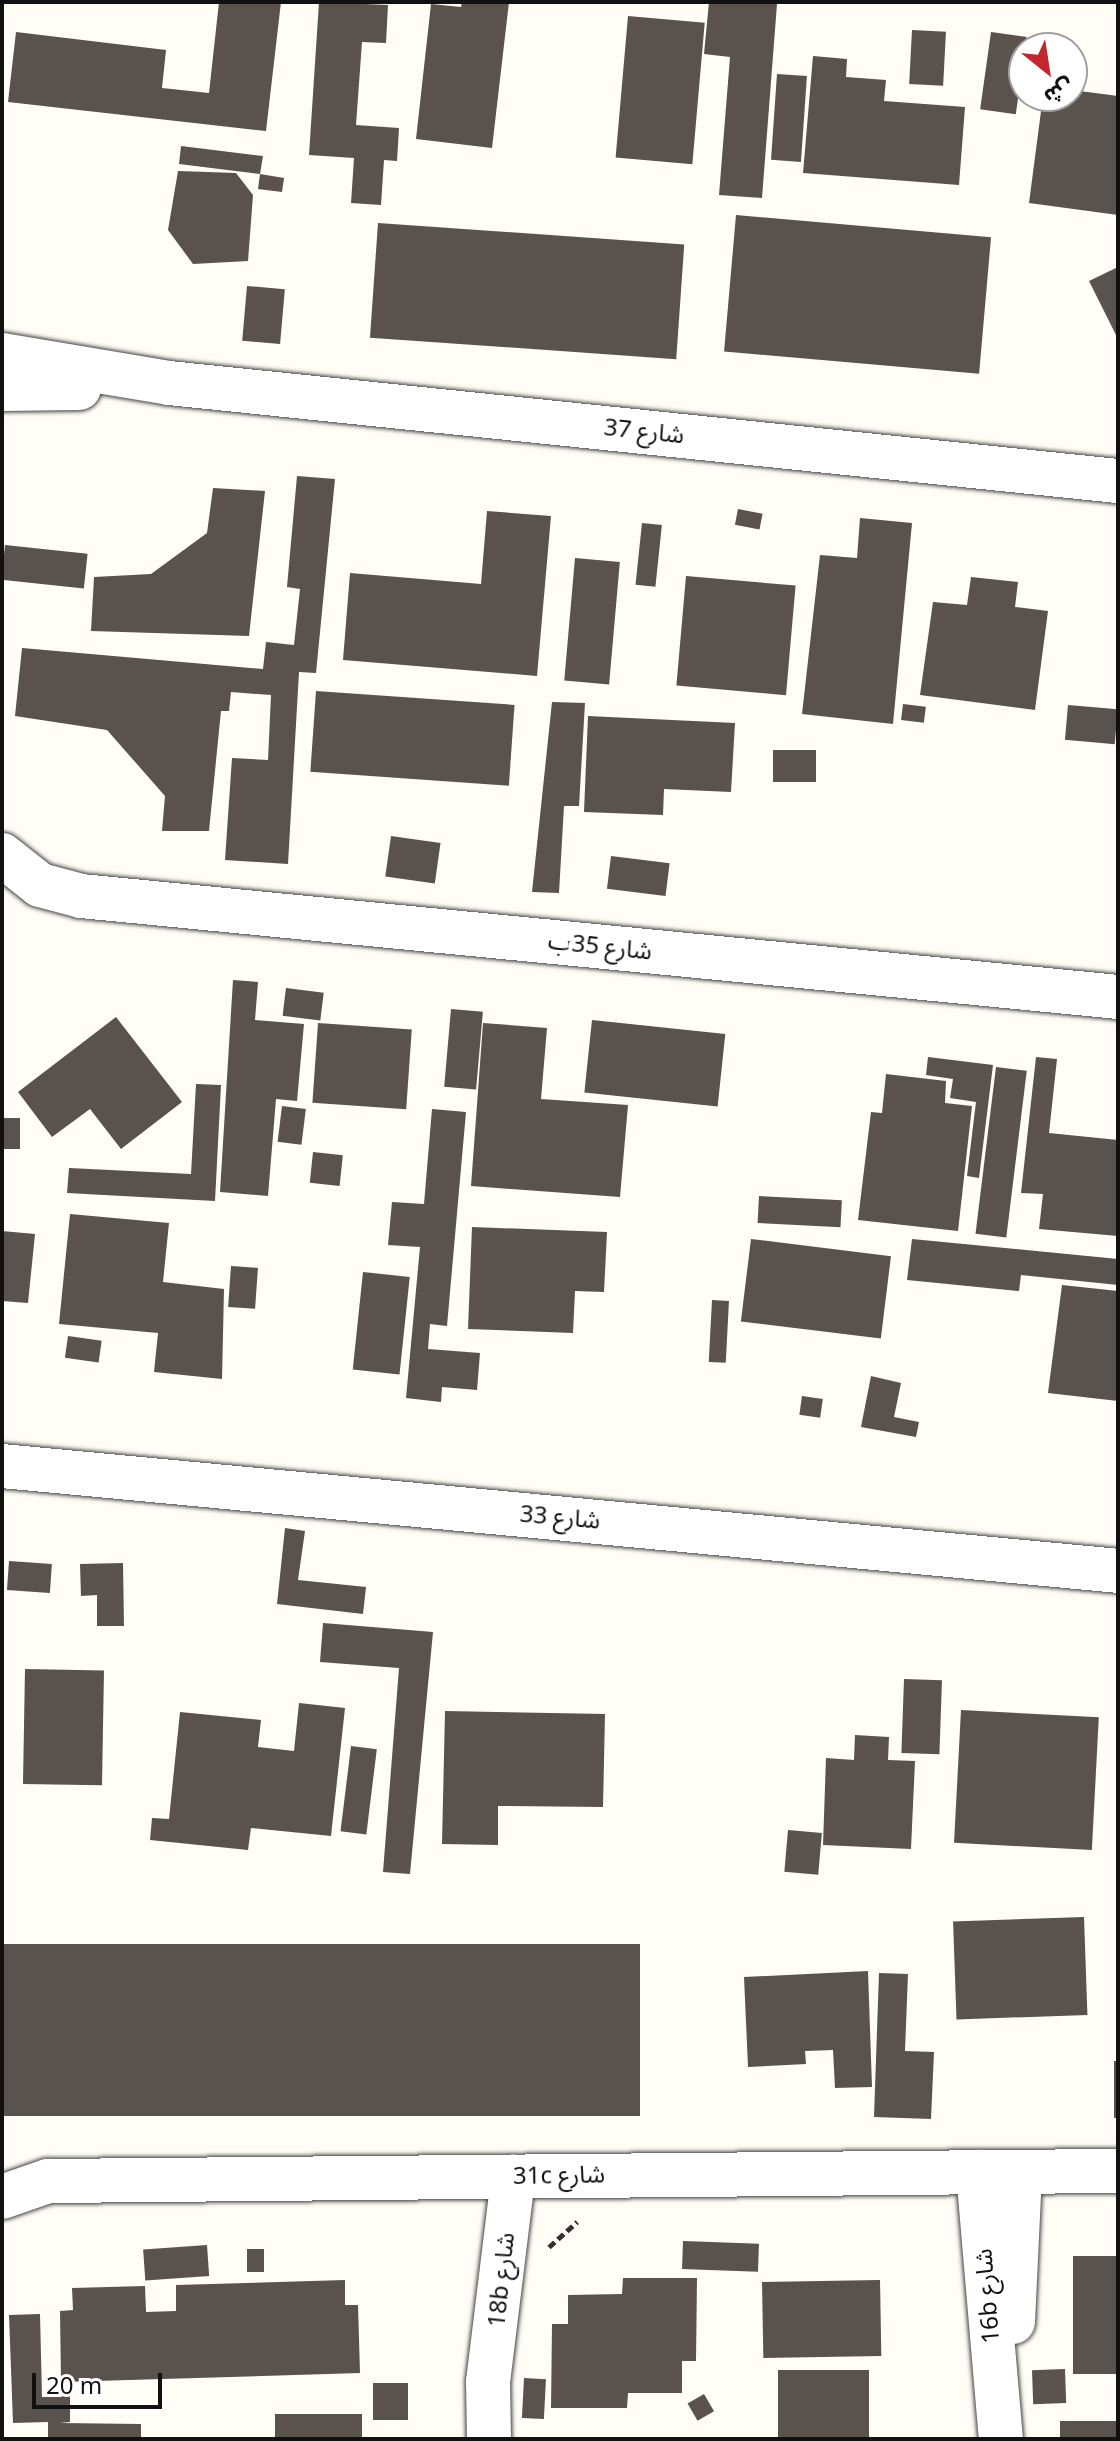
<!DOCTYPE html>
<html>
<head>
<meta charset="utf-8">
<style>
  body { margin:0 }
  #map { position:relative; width:1120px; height:2441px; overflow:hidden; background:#fffdf5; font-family:Georgia,"Noto Sans Arabic",serif }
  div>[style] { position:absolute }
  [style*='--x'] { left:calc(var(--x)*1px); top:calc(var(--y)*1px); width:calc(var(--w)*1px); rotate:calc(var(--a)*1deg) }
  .building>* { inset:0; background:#5a524d; transform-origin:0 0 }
  .path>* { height:5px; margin-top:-2.5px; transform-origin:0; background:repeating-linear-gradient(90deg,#333 0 8px,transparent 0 12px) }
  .roads { filter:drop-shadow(0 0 2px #444) drop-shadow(0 0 2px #444) }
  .minor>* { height:44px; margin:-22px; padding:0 22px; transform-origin:22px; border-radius:22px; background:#fff }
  span { translate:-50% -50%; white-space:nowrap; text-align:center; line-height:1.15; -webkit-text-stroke:8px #fff; paint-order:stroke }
  .street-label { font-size:24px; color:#111 }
  .frame { position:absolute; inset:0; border:4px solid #111; pointer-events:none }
  .north { position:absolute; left:1008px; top:32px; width:80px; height:80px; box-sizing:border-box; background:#fff; border:2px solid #a0a0a0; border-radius:50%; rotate:150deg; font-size:22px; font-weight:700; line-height:32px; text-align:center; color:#111 }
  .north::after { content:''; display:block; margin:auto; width:28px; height:36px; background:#c4262e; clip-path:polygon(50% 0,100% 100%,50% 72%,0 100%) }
  .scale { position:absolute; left:32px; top:2373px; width:130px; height:36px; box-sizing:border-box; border:4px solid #111; border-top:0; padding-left:10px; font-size:24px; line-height:28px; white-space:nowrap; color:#111; -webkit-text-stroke:6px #fff; paint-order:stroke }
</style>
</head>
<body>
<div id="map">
  <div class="building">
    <div style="clip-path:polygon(219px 2px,281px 2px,266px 131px,8px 102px,16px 32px,166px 50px,162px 88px,209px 93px)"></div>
    <div style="clip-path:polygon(319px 2px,388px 5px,386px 43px,362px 42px,356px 125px,399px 128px,397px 161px,384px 160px,381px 205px,351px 203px,354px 158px,309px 155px)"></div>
    <div style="clip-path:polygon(462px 2px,509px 2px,492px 148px,416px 139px,431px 4px,461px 7px)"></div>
    <div style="clip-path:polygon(709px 2px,777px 4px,762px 198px,719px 195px,730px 57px,704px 54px)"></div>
    <div style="left:628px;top:16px;width:77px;height:142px;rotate:5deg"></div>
    <div style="left:912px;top:30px;width:34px;height:54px;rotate:3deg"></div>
    <div style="left:991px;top:32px;width:36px;height:78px;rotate:8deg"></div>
    <div style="clip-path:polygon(813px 56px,847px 59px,846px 77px,886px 80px,884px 101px,965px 107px,959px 185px,803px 173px)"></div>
    <div style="left:777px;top:74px;width:30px;height:86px;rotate:4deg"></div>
    <div style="clip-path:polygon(1072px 90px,1118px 96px,1118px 215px,1029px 203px,1043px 96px,1072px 96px)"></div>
    <div style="clip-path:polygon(181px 146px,263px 156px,260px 174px,284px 178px,282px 192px,258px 189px,260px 174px,179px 164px)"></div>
    <div style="clip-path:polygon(178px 171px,236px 173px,253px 195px,248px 261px,193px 264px,168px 230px)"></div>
    <div style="left:736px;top:215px;width:256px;height:137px;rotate:5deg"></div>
    <div style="left:378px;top:223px;width:307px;height:115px;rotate:4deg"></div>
    <div style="clip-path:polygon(1118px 267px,1118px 339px,1089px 281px)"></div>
    <div style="left:247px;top:286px;width:38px;height:55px;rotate:5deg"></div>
    <div style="clip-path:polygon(297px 476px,335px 479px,316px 673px,299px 672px,288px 864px,225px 860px,232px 758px,268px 760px,271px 695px,231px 692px,229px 711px,221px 711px,209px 831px,162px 831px,165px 796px,107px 730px,15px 716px,22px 648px,263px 669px,266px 642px,294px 645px,300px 589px,287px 587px)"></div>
    <div style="clip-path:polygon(213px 488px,265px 491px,249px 636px,91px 631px,94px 577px,151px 574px,207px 533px)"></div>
    <div style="left:738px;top:509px;width:25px;height:16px;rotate:11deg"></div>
    <div style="clip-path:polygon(487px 511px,551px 516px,537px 676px,343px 660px,350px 573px,481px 584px)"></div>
    <div style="clip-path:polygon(860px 518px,912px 523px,893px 724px,802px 714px,820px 555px,857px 558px)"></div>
    <div style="left:642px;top:523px;width:20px;height:62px;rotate:6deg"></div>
    <div style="left:5px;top:545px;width:83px;height:35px;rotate:6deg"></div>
    <div style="left:575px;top:558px;width:45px;height:123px;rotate:5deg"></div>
    <div style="left:686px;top:576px;width:110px;height:110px;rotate:5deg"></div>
    <div style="clip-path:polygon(971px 577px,1018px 582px,1015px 607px,1048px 611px,1035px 710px,920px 695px,933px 602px,967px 605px)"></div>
    <div style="left:316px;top:691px;width:199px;height:81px;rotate:4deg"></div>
    <div style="clip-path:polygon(552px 702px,585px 703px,579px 806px,564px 806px,559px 893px,532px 892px)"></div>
    <div style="left:903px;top:704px;width:23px;height:16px;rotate:7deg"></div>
    <div style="left:1068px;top:705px;width:50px;height:35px;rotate:5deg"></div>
    <div style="clip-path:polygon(588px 716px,735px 723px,731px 792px,664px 789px,663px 815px,584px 812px)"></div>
    <div style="left:773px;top:750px;width:43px;height:32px"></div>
    <div style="left:391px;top:836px;width:50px;height:41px;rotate:8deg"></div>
    <div style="left:611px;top:856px;width:59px;height:33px;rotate:7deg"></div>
    <div style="clip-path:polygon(233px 980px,258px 982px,255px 1020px,304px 1024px,297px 1101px,276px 1099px,268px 1196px,220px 1192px)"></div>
    <div style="left:286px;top:988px;width:38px;height:28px;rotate:7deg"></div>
    <div style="left:451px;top:1009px;width:32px;height:78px;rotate:5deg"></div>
    <div style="clip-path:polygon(116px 1017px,182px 1102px,121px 1149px,90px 1109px,52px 1137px,18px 1092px)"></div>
    <div style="left:592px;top:1020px;width:134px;height:73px;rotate:6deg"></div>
    <div style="left:318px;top:1023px;width:94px;height:80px;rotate:4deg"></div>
    <div style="clip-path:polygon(483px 1023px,547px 1028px,541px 1099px,628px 1105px,620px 1197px,471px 1186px)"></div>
    <div style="clip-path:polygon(928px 1057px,993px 1065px,979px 1178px,967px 1176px,976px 1102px,950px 1098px,953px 1079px,926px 1075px)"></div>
    <div style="clip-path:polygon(1036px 1057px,1057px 1059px,1049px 1133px,1118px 1140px,1118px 1236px,1039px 1229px,1043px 1194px,1021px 1193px)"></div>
    <div style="left:996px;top:1067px;width:31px;height:168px;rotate:7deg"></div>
    <div style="clip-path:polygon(886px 1074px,946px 1081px,945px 1103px,972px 1106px,958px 1231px,858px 1220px,871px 1112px,882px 1113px)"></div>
    <div style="clip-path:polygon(196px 1084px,221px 1085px,215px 1201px,67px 1193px,69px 1168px,191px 1174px)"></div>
    <div style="left:282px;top:1106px;width:24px;height:36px;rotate:7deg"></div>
    <div style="clip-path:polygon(432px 1109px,466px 1112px,447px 1326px,430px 1324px,428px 1349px,480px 1353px,477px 1390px,442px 1387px,441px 1402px,406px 1398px,420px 1247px,388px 1245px,392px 1202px,424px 1204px)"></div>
    <div style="left:4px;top:1118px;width:16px;height:31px"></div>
    <div style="left:313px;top:1152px;width:30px;height:31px;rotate:6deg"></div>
    <div style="left:759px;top:1196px;width:83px;height:27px;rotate:3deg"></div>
    <div style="clip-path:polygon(70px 1214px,169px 1223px,163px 1282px,224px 1289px,222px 1379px,154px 1372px,158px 1333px,59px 1324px)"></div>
    <div style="clip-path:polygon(472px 1227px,607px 1232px,604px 1292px,575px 1291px,573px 1333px,468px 1329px)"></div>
    <div style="clip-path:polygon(2px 1231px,35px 1234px,28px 1303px,2px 1301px)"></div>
    <div style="left:751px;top:1239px;width:141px;height:83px;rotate:7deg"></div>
    <div style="clip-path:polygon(912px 1239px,1118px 1259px,1118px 1285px,1021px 1275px,1019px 1291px,907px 1280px)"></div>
    <div style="left:231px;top:1266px;width:27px;height:41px;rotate:4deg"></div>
    <div style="left:363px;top:1272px;width:47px;height:98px;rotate:6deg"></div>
    <div style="clip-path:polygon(1062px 1285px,1118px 1291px,1118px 1401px,1048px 1393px)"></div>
    <div style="left:712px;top:1300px;width:17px;height:62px;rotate:3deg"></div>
    <div style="left:68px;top:1336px;width:34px;height:22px;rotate:8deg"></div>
    <div style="clip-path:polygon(871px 1376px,901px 1383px,894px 1417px,919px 1422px,916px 1437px,861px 1427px)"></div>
    <div style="left:802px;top:1396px;width:21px;height:19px;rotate:8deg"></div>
    <div style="clip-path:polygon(285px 1528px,305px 1531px,298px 1580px,366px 1587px,363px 1614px,277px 1604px)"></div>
    <div style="left:9px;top:1561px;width:43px;height:29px;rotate:4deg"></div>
    <div style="clip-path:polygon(123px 1563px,124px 1626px,97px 1626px,97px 1595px,81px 1596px,80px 1564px)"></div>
    <div style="clip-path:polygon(323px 1623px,433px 1632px,410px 1874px,383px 1872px,399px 1668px,320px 1662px)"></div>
    <div style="left:25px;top:1669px;width:79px;height:115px;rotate:1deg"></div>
    <div style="left:904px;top:1679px;width:38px;height:74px;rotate:2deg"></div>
    <div style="clip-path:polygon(299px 1703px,345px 1708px,331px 1836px,251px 1828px,248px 1850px,150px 1840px,152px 1818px,169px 1819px,180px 1712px,261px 1720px,258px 1747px,294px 1751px)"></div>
    <div style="left:961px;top:1710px;width:138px;height:133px;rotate:3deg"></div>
    <div style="clip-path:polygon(445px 1711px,605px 1714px,603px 1807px,498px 1806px,498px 1845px,442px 1844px)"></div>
    <div style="clip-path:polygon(855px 1735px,889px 1737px,888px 1760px,915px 1761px,911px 1849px,823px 1845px,826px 1758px,854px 1760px)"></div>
    <div style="left:351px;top:1746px;width:26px;height:86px;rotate:7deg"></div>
    <div style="left:788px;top:1830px;width:34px;height:42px;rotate:5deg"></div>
    <div style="left:1084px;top:1917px;width:98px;height:131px;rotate:88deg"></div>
    <div style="left:640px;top:1944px;width:172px;height:638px;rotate:90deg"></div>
    <div style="clip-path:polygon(868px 1971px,872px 2087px,835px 2088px,833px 2050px,805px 2051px,806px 2064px,748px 2067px,744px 1977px)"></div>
    <div style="clip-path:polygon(879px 1973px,908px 1974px,905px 2051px,934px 2052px,931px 2119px,874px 2117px)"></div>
    <div style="left:1114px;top:2061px;width:4px;height:57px"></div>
    <div style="left:683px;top:2241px;width:76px;height:28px;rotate:2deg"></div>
    <div style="left:207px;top:2245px;width:31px;height:64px;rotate:86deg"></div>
    <div style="left:247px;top:2249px;width:17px;height:23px"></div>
    <div style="left:1118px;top:2256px;width:118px;height:45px;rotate:90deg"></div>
    <div style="clip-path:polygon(623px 2278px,697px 2278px,696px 2361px,682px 2361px,682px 2393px,628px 2393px,627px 2408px,551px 2408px,552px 2324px,568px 2324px,568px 2295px,622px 2294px)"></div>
    <div style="clip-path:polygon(345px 2280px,345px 2305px,358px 2305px,360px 2373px,61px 2382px,60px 2311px,73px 2310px,72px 2288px,145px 2286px,146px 2312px,176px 2311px,176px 2285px)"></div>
    <div style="left:880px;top:2280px;width:76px;height:118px;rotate:89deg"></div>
    <div style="clip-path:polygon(40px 2314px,42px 2397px,70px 2396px,70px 2422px,60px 2423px,141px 2424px,141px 2439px,48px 2439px,48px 2422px,13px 2423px,9px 2315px)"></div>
    <div style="left:1065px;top:2369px;width:34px;height:33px;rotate:88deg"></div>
    <div style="left:869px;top:2370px;width:69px;height:91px;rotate:90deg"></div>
    <div style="left:524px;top:2378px;width:22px;height:40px;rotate:3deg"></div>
    <div style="left:373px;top:2383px;width:35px;height:37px"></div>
    <div style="left:704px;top:2394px;width:20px;height:19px;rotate:60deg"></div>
    <div style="left:362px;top:2414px;width:25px;height:87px;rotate:90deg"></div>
    <div style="left:1118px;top:2421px;width:18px;height:58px;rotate:90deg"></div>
  </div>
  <div class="path">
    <div style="--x:549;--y:2247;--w:38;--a:-42"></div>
  </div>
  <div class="roads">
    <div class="minor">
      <div style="--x:2;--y:355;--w:169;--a:9.5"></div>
      <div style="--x:169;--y:383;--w:954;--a:5.9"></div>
      <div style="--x:2;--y:389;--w:77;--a:-0.7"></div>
      <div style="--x:2;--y:855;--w:48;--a:38.3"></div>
      <div style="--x:40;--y:885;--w:42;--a:15"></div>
      <div style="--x:81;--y:896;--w:1042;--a:5.56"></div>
      <div style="--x:2;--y:1466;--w:1121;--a:5.37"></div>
      <div style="--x:978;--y:2172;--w:268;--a:85.1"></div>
      <div style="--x:2;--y:2197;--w:49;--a:-19.2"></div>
      <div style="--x:48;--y:2181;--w:1070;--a:-0.54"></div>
      <div style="--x:1013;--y:2322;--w:150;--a:-87.3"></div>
      <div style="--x:489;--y:2439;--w:57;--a:-91"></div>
      <div style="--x:488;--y:2382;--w:207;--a:-83"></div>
    </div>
  </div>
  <div class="street-label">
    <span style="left:644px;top:432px;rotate:6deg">شارع 37</span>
    <span style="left:600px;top:947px;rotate:6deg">شارع 35ب</span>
    <span style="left:560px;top:1518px;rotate:5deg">شارع 33</span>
    <span style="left:559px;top:2176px;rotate:-1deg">31c شارع</span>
    <span style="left:502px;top:2280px;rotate:-84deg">18b شارع</span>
    <span style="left:988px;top:2296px;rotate:-95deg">16b شارع</span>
  </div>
  <div class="frame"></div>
  <div class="north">ش</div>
  <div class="scale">20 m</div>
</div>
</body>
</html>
